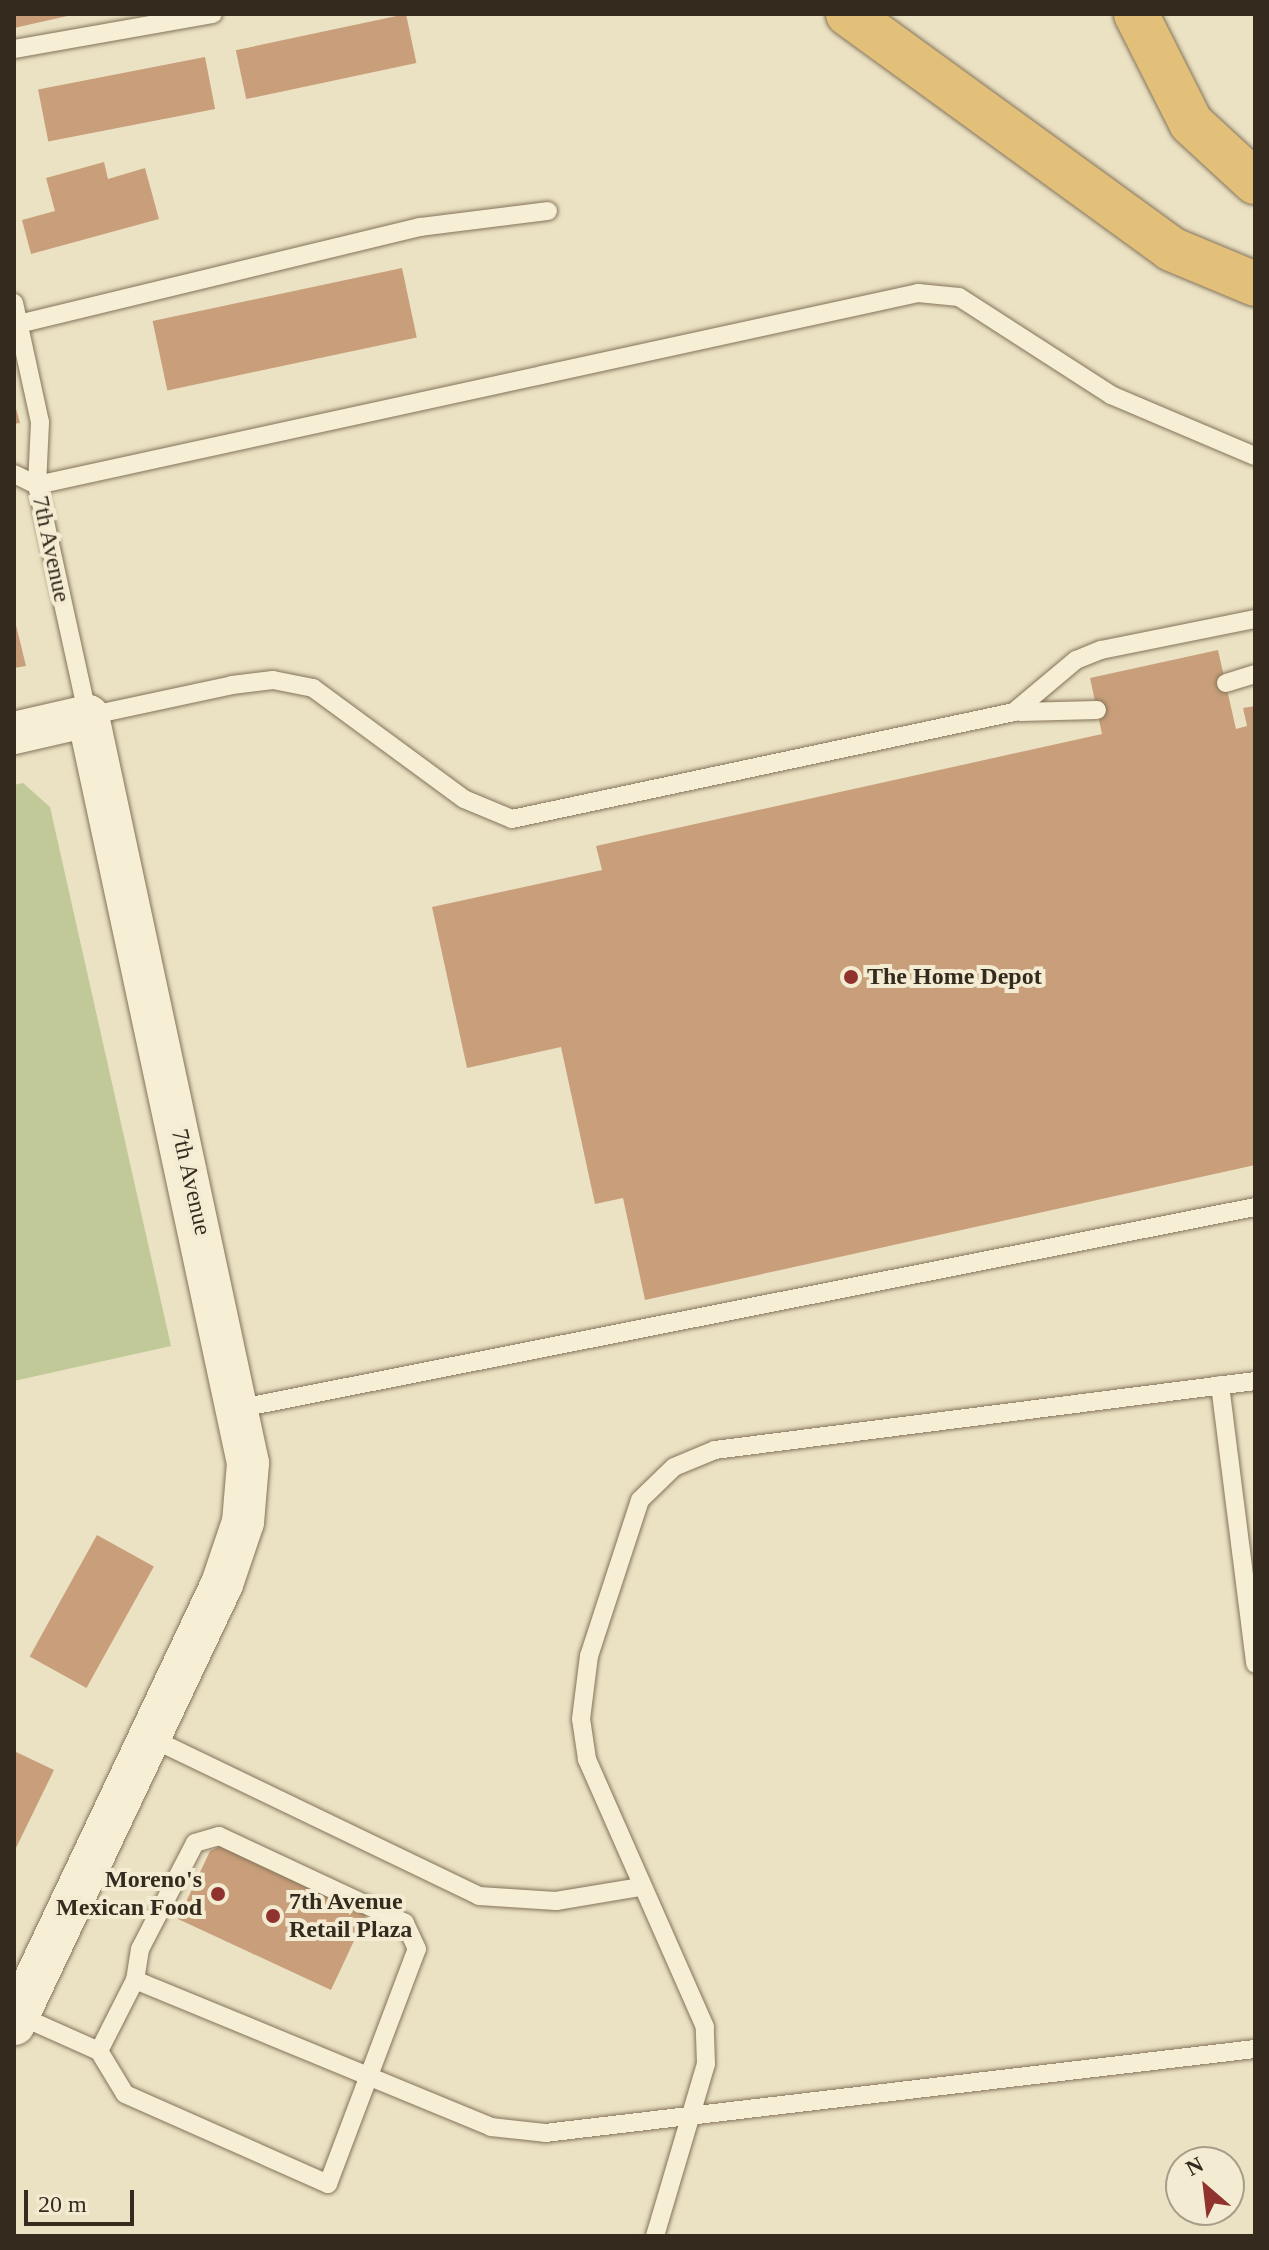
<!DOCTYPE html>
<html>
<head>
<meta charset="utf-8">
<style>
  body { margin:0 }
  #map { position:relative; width:1269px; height:2250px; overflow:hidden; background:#ebe2c3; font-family:Georgia,serif }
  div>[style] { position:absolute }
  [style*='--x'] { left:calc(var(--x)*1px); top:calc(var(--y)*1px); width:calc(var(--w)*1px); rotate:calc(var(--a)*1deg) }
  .green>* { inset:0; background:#c0c997 }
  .building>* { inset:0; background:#c89f7a; transform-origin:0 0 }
  .roads { filter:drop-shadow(0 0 2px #84735b) drop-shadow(0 0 2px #84735b) }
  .service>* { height:18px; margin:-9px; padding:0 9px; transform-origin:9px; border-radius:9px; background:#f7efd5 }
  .tertiary>* { height:42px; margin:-21px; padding:0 21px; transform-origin:21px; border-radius:21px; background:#f7efd5 }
  .trunk>* { height:44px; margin:-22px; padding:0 22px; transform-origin:22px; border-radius:22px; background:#e2c07a }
  .dots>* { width:22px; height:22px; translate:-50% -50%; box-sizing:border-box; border:4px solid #f3ecd2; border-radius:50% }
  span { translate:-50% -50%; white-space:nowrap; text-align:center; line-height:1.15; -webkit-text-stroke:8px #f3ecd2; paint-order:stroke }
  .street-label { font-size:24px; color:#352a1e }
  .poi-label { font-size:24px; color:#352a1e; font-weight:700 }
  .left { translate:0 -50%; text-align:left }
  .right { translate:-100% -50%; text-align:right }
  .frame { position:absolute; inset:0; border:16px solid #352a1e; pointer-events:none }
  .north { position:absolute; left:1165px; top:2146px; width:80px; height:80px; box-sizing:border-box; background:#f3ecd2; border:2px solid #a79e8a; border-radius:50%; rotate:332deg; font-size:22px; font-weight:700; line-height:32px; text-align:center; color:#352a1e }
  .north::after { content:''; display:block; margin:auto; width:28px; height:36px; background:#90332e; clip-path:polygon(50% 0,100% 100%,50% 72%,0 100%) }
  .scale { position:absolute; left:24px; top:2190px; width:110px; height:36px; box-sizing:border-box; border:4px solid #352a1e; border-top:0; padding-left:10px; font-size:24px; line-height:28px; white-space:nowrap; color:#352a1e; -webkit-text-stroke:6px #f3ecd2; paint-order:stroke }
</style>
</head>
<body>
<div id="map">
  <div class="green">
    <div style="clip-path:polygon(23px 783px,50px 807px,171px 1346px,14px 1381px,14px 785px)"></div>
  </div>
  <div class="building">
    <div style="clip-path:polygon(14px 14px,71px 14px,72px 15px,14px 28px)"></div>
    <div style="left:406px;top:14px;width:50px;height:174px;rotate:78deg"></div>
    <div style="left:205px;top:57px;width:53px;height:170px;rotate:79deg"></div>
    <div style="clip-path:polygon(104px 162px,108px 179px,145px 168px,159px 219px,31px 254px,22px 220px,55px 211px,46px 178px)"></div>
    <div style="left:402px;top:268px;width:71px;height:255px;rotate:78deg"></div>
    <div style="clip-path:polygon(14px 401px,20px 423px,14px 424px)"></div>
    <div style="clip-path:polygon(14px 617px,26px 666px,14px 668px)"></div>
    <div style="clip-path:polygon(1218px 650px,1236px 729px,1247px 726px,1243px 708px,1255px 706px,1255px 1165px,645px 1300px,623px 1198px,595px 1204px,561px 1047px,467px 1068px,432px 907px,602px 870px,596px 846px,1102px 734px,1090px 678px)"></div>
    <div style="left:97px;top:1535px;width:65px;height:139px;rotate:29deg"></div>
    <div style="clip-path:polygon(14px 1751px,54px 1770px,14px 1852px)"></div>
    <div style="clip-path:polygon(223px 1845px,367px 1913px,331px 1990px,178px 1919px,210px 1851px)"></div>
  </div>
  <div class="roads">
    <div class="service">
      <div style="--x:14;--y:49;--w:202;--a:-10"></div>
      <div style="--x:14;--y:303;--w:122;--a:77.7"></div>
      <div style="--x:40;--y:422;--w:63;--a:92.7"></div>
      <div style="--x:37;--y:485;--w:237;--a:77.6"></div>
      <div style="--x:88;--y:716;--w:147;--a:-12.1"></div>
      <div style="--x:232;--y:685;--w:41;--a:-7"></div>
      <div style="--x:273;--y:680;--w:41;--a:11.3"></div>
      <div style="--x:313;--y:688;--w:187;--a:36.3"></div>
      <div style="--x:464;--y:799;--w:52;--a:22.6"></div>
      <div style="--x:512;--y:819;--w:513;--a:-12.03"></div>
      <div style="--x:1014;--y:712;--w:81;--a:-40"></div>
      <div style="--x:1076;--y:660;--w:27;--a:-22"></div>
      <div style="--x:1101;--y:650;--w:157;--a:-11.4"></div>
      <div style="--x:19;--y:324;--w:413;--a:-13.6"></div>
      <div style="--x:420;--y:227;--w:129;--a:-7.1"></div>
      <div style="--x:14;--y:474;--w:25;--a:26"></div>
      <div style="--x:37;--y:485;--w:902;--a:-12.29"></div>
      <div style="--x:918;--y:293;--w:41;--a:5.6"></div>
      <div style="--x:959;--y:297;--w:181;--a:32.8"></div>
      <div style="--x:1111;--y:395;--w:156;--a:23"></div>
      <div style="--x:1226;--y:683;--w:30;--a:-17"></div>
      <div style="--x:1020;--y:712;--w:77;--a:-1.5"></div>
      <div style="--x:1220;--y:1385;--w:281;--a:82.8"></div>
      <div style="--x:241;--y:1408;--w:1034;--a:-11.21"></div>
      <div style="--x:151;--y:1738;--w:364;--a:25.7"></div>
      <div style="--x:479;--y:1896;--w:77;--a:3.7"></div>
      <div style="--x:556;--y:1901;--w:86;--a:-9.4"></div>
      <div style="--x:18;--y:2015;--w:89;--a:24"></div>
      <div style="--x:99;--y:2051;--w:80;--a:-63.1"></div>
      <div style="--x:135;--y:1980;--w:385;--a:22.4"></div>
      <div style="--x:491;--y:2127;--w:54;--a:6.3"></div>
      <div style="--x:545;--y:2133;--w:715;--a:-6.75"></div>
      <div style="--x:99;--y:2051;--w:50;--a:58.8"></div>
      <div style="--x:125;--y:2094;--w:222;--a:23.9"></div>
      <div style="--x:328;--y:2184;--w:251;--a:-69.3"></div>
      <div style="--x:417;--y:1949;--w:29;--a:-115"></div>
      <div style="--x:405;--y:1923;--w:205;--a:-154.9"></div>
      <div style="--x:219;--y:1836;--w:25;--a:164"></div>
      <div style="--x:195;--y:1843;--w:119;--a:117.4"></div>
      <div style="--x:140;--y:1949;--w:31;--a:99"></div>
      <div style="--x:655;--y:2236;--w:179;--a:-73.5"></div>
      <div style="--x:706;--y:2064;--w:37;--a:-92"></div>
      <div style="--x:705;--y:2027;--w:293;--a:-113.8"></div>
      <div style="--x:587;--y:1759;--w:40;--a:-98.5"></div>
      <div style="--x:581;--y:1719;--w:64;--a:-82.8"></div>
      <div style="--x:589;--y:1656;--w:164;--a:-71.9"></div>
      <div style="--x:640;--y:1500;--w:47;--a:-44.1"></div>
      <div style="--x:674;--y:1467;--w:44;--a:-22.5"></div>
      <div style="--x:715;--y:1450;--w:544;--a:-7.28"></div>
    </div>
    <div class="tertiary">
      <div style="--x:14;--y:733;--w:76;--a:-12.9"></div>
      <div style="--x:88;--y:716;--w:764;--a:77.91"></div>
      <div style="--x:248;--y:1463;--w:59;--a:94.8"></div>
      <div style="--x:243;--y:1522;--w:65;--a:108.7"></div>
      <div style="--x:222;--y:1584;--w:487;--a:115.3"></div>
    </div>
    <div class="trunk">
      <div style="--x:848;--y:14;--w:399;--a:36"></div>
      <div style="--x:1171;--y:249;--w:91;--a:22.6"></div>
      <div style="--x:1136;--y:14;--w:122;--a:63.2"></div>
      <div style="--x:1191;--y:123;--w:87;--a:42.7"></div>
    </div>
  </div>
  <div class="dots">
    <div style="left:851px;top:977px;background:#90332e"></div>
    <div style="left:218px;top:1894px;background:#90332e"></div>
    <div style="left:273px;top:1916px;background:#90332e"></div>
  </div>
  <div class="street-label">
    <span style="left:51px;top:549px;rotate:78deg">7th Avenue</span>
    <span style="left:191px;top:1182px;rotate:77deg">7th Avenue</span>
  </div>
  <div class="poi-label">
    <span class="left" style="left:867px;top:977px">The Home Depot</span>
    <span class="right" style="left:202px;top:1894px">Moreno's<br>Mexican Food</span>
    <span class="left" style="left:289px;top:1916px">7th Avenue<br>Retail Plaza</span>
  </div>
  <div class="frame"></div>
  <div class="north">N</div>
  <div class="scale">20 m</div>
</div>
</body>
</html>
